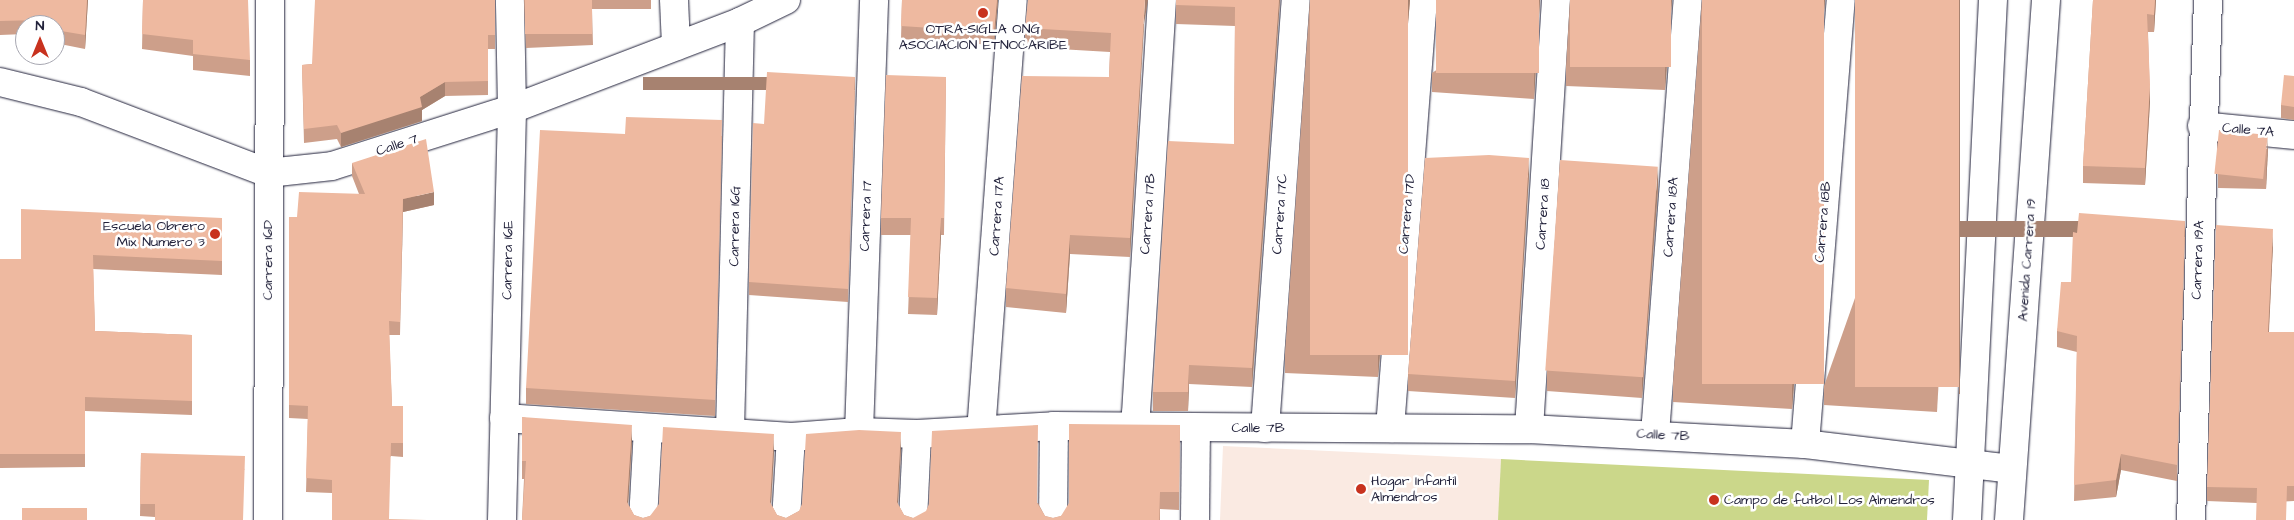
<!DOCTYPE html>
<html>
<head>
<meta charset="utf-8">
<style>
  body { margin:0 }
  #map { position:relative; width:2294px; height:520px; overflow:hidden; background:#fff; font-family:"Architects Daughter",sans-serif }
  div>[style] { position:absolute }
  [style*='--x'] { left:calc(var(--x)*1px); top:calc(var(--y)*1px); width:calc(var(--w)*1px); rotate:calc(var(--a)*1deg) }
  .built>* { inset:0; background:#faeae2 }
  .green>* { inset:0; background:#cbd78a }
  .roads { filter:drop-shadow(0 0 1px #22223b) drop-shadow(0 0 1px #22223b) }
  .minor>* { height:28px; margin:-14px; padding:0 14px; transform-origin:14px; border-radius:14px; background:#fff }
  .major>* { height:28px; margin:-14px; padding:0 14px; transform-origin:14px; border-radius:14px; background:#fff }
  .wall>* { inset:0; background:#cd9f8a }
  .shaded-wall>* { inset:0; background:#a78270; transform-origin:0 0 }
  .building>* { inset:0; background:#eeb9a0; transform-origin:0 0 }
  .dots>* { width:14px; height:14px; translate:-50% -50%; box-sizing:border-box; border:2px solid #fff; border-radius:50% }
  span { translate:-50% -50%; white-space:nowrap; text-align:center; line-height:1.15; -webkit-text-stroke:5px #fff; paint-order:stroke }
  .poi-label { font-size:14px; color:#22223b }
  .right { translate:-100% -50%; text-align:right }
  .left { translate:0 -50%; text-align:left }
  .street-label { font-size:14px; color:#22223b }
  .north { position:absolute; left:15px; top:15px; width:50px; height:50px; box-sizing:border-box; background:#fff; border:1px solid #a7a7b1; border-radius:50%; rotate:0deg; font-size:14px; font-weight:700; line-height:20px; text-align:center; color:#22223b }
  .north::after { content:''; display:block; margin:auto; width:18px; height:22px; background:#c8321e; clip-path:polygon(50% 0,100% 100%,50% 72%,0 100%) }
</style>
</head>
<body>
<div id="map">
  <div class="built">
    <div style="clip-path:polygon(1223px 446px,1501px 459px,1499px 520px,1220px 520px)"></div>
  </div>
  <div class="green">
    <div style="clip-path:polygon(1501px 459px,1929px 480px,1927px 520px,1498px 520px)"></div>
  </div>
  <div class="roads">
    <div class="minor">
      <div style="--x:674;--y:0;--w:46;--a:87.5"></div>
      <div style="--x:0;--y:82;--w:83;--a:13.9"></div>
      <div style="--x:81;--y:102;--w:200;--a:20.8"></div>
      <div style="--x:268;--y:173;--w:64;--a:-6.2"></div>
      <div style="--x:332;--y:166;--w:189;--a:-17.6"></div>
      <div style="--x:512;--y:109;--w:244;--a:-20.9"></div>
      <div style="--x:740;--y:22;--w:51;--a:-25.6"></div>
      <div style="--x:2202;--y:126;--w:92;--a:5.6"></div>
      <div style="--x:504;--y:418;--w:288;--a:3.8"></div>
      <div style="--x:791;--y:437;--w:68;--a:-4.2"></div>
      <div style="--x:859;--y:432;--w:58;--a:2"></div>
      <div style="--x:917;--y:434;--w:137;--a:-3.3"></div>
      <div style="--x:1054;--y:426;--w:475;--a:0.4"></div>
      <div style="--x:1529;--y:429;--w:276;--a:3.1"></div>
      <div style="--x:1805;--y:444;--w:208;--a:6.9"></div>
      <div style="--x:1265;--y:428;--w:429;--a:-85.9"></div>
      <div style="--x:1390;--y:428;--w:429;--a:-85.6"></div>
      <div style="--x:1135;--y:429;--w:430;--a:-86.4"></div>
      <div style="--x:1529;--y:429;--w:430;--a:-86.4"></div>
      <div style="--x:730;--y:431;--w:409;--a:-88.6"></div>
      <div style="--x:859;--y:432;--w:432;--a:-88"></div>
      <div style="--x:981;--y:432;--w:433;--a:-85.8"></div>
      <div style="--x:1655;--y:434;--w:435;--a:-85.7"></div>
      <div style="--x:1805;--y:444;--w:445;--a:-85.4"></div>
      <div style="--x:268;--y:520;--w:520;--a:-89.78"></div>
      <div style="--x:502;--y:520;--w:411;--a:-88.6"></div>
      <div style="--x:512;--y:109;--w:109;--a:-91.1"></div>
      <div style="--x:643;--y:520;--w:91;--a:-86.9"></div>
      <div style="--x:786;--y:520;--w:83;--a:-86.6"></div>
      <div style="--x:913;--y:520;--w:86;--a:-87.3"></div>
      <div style="--x:1053;--y:520;--w:94;--a:-89.4"></div>
      <div style="--x:1195;--y:520;--w:91;--a:-89.4"></div>
      <div style="--x:2191;--y:520;--w:520;--a:-88.13"></div>
    </div>
    <div class="major">
      <div style="--x:1967;--y:520;--w:521;--a:-87.14"></div>
      <div style="--x:2009;--y:520;--w:521;--a:-85.93"></div>
    </div>
  </div>
  <div class="wall">
    <div style="clip-path:polygon(0 0,88px 0,85px 49px,55px 43px,55px 25px,25px 25px,25px 34px,0 35px)"></div>
    <div style="clip-path:polygon(143px 0,250px 60px,250px 76px,193px 70px,193px 56px,142px 49px)"></div>
    <div style="clip-path:polygon(495px 0,495px 49px,488px 49px,488px 95px,445px 96px,422px 110px,422px 121px,341px 147px,337px 139px,304px 143px,302px 65px,312px 64px)"></div>
    <div style="clip-path:polygon(524px 0,651px 0,651px 9px,592px 9px,593px 45px,526px 48px)"></div>
    <div style="clip-path:polygon(902px 0,998px 0,994px 45px,901px 39px)"></div>
    <div style="clip-path:polygon(1176px 0,1280px 0,1252px 387px,1189px 384px,1188px 411px,1153px 411px,1153px 392px,1234px 144px,1235px 26px,1176px 24px)"></div>
    <div style="clip-path:polygon(1310px 0,1410px 0,1378px 377px,1285px 373px,1285px 354px)"></div>
    <div style="clip-path:polygon(1540px 0,1534px 99px,1432px 92px,1432px 73px)"></div>
    <div style="clip-path:polygon(1570px 0,1672px 0,1665px 90px,1566px 86px,1566px 67px)"></div>
    <div style="clip-path:polygon(1702px 0,1825px 0,1792px 409px,1673px 402px,1673px 383px)"></div>
    <div style="clip-path:polygon(1960px 0,1937px 412px,1824px 405px,1824px 386px)"></div>
    <div style="clip-path:polygon(2093px 0,2156px 0,2154px 32px,2148px 32px,2150px 102px,2145px 185px,2083px 183px,2083px 166px)"></div>
    <div style="clip-path:polygon(1144px 24px,1130px 257px,1070px 254px,1066px 313px,1006px 307px,1006px 288px,1109px 77px,1110px 52px,1025px 47px,1025px 28px)"></div>
    <div style="clip-path:polygon(2294px 76px,2294px 120px,2281px 118px,2281px 105px)"></div>
    <div style="clip-path:polygon(946px 77px,944px 235px,941px 235px,937px 315px,908px 314px,911px 235px,881px 235px,881px 218px)"></div>
    <div style="clip-path:polygon(855px 90px,848px 302px,749px 295px,749px 282px,764px 124px)"></div>
    <div style="clip-path:polygon(625px 134px,722px 136px,715px 416px,526px 404px,526px 388px)"></div>
    <div style="clip-path:polygon(2268px 148px,2266px 189px,2218px 188px,2218px 174px)"></div>
    <div style="clip-path:polygon(352px 163px,434px 205px,403px 212px,400px 335px,389px 335px,392px 406px,403px 406px,403px 457px,391px 456px,332px 520px,332px 493px,306px 492px,308px 419px,289px 418px,289px 217px,297px 217px,359px 194px,352px 176px)"></div>
    <div style="clip-path:polygon(1529px 175px,1515px 398px,1408px 391px,1408px 374px)"></div>
    <div style="clip-path:polygon(1658px 188px,1642px 398px,1547px 391px,1547px 371px)"></div>
    <div style="clip-path:polygon(222px 218px,222px 275px,93px 269px,95px 331px,192px 335px,192px 415px,85px 411px,85px 467px,0 468px,0 259px,21px 259px)"></div>
    <div style="clip-path:polygon(2185px 237px,2177px 481px,2121px 470px,2116px 497px,2074px 501px,2077px 352px,2057px 347px,2057px 331px,2071px 282px)"></div>
    <div style="clip-path:polygon(2273px 244px,2269px 332px,2294px 332px,2294px 501px,2257px 503px,2207px 501px,2207px 487px)"></div>
    <div style="clip-path:polygon(522px 417px,632px 442px,628px 504px,634px 515px,643px 518px,650px 516px,774px 452px,771px 504px,777px 515px,786px 518px,799px 511px,901px 449px,898px 504px,904px 515px,913px 518px,1038px 503px,1045px 516px,1053px 518px,1061px 516px,1180px 425px,1179px 510px,1160px 509px,1160px 520px,522px 520px,524px 479px,522px 479px)"></div>
    <div style="clip-path:polygon(141px 453px,245px 469px,155px 517px,140px 516px)"></div>
  </div>
  <div class="shaded-wall">
    <div style="clip-path:polygon(87px 0,88px 0,85px 49px,85px 35px)"></div>
    <div style="clip-path:polygon(997px 0,998px 0,994px 45px,994px 32px)"></div>
    <div style="clip-path:polygon(1145px 0,1148px 0,1144px 24px,1130px 257px,1130px 238px)"></div>
    <div style="clip-path:polygon(1279px 0,1280px 0,1252px 387px,1252px 368px)"></div>
    <div style="clip-path:polygon(1408px 0,1410px 0,1378px 377px,1378px 358px)"></div>
    <div style="clip-path:polygon(1539px 0,1540px 0,1534px 99px,1534px 79px)"></div>
    <div style="clip-path:polygon(1671px 0,1672px 0,1665px 90px,1665px 71px)"></div>
    <div style="clip-path:polygon(1824px 0,1825px 0,1792px 409px,1792px 389px)"></div>
    <div style="left:1959px;top:0;width:1px;height:394px"></div>
    <div style="clip-path:polygon(2155px 0,2156px 0,2154px 32px,2154px 15px)"></div>
    <div style="left:855px;top:77px;width:13px;height:212px;rotate:90deg"></div>
    <div style="clip-path:polygon(445px 82px,445px 96px,422px 110px,422px 121px,341px 147px,341px 133px,420px 97px)"></div>
    <div style="clip-path:polygon(2150px 85px,2150px 102px,2145px 185px,2145px 168px)"></div>
    <div style="clip-path:polygon(2268px 135px,2268px 148px,2266px 189px,2266px 176px)"></div>
    <div style="clip-path:polygon(1529px 158px,1529px 175px,1515px 398px,1515px 381px)"></div>
    <div style="clip-path:polygon(1658px 167px,1658px 188px,1642px 398px,1642px 378px)"></div>
    <div style="clip-path:polygon(434px 192px,434px 205px,403px 212px,400px 335px,403px 199px)"></div>
    <div style="clip-path:polygon(941px 218px,941px 235px,937px 315px,937px 298px)"></div>
    <div style="left:2185px;top:221px;width:16px;height:244px;rotate:90deg"></div>
    <div style="clip-path:polygon(2273px 229px,2273px 244px,2268px 346px,2268px 332px)"></div>
    <div style="clip-path:polygon(1070px 235px,1070px 254px,1066px 313px,1066px 294px)"></div>
    <div style="clip-path:polygon(1189px 365px,1189px 384px,1188px 411px,1188px 392px)"></div>
    <div style="clip-path:polygon(632px 425px,632px 442px,627px 520px,627px 502px)"></div>
    <div style="clip-path:polygon(901px 432px,901px 449px,897px 520px,897px 502px)"></div>
    <div style="clip-path:polygon(774px 434px,774px 452px,770px 520px,770px 502px)"></div>
    <div style="clip-path:polygon(2121px 454px,2121px 470px,2116px 497px,2116px 480px)"></div>
  </div>
  <div class="building">
    <div style="clip-path:polygon(0 0,87px 0,85px 35px,55px 30px,55px 25px,38px 25px,39px 20px,0 21px)"></div>
    <div style="clip-path:polygon(143px 0,248px 0,250px 60px,193px 54px,193px 40px,142px 34px)"></div>
    <div style="clip-path:polygon(315px 0,495px 0,495px 35px,488px 35px,488px 81px,445px 82px,420px 97px,422px 107px,341px 133px,337px 125px,304px 129px,302px 65px,312px 64px)"></div>
    <div style="left:525px;top:0;width:67px;height:34px"></div>
    <div style="clip-path:polygon(902px 0,997px 0,994px 32px,901px 26px)"></div>
    <div style="clip-path:polygon(1028px 0,1145px 0,1130px 238px,1070px 235px,1066px 294px,1006px 288px,1022px 76px,1109px 77px,1111px 33px,1025px 28px)"></div>
    <div style="clip-path:polygon(1176px 0,1279px 0,1252px 368px,1189px 365px,1188px 392px,1153px 392px,1168px 141px,1234px 144px,1235px 7px,1176px 5px)"></div>
    <div style="left:1310px;top:0;width:98px;height:355px"></div>
    <div style="left:1436px;top:0;width:103px;height:73px"></div>
    <div style="left:1570px;top:0;width:101px;height:67px"></div>
    <div style="left:1702px;top:0;width:122px;height:384px"></div>
    <div style="left:1855px;top:0;width:104px;height:387px"></div>
    <div style="clip-path:polygon(2093px 0,2155px 0,2154px 15px,2147px 14px,2150px 85px,2145px 168px,2083px 166px)"></div>
    <div style="clip-path:polygon(767px 72px,855px 77px,848px 289px,749px 282px,753px 123px,764px 124px)"></div>
    <div style="clip-path:polygon(886px 75px,946px 77px,944px 218px,941px 218px,937px 298px,908px 297px,911px 218px,881px 218px)"></div>
    <div style="clip-path:polygon(2284px 75px,2294px 76px,2294px 107px,2281px 105px)"></div>
    <div style="clip-path:polygon(626px 117px,722px 120px,715px 400px,526px 388px,540px 130px,625px 134px)"></div>
    <div style="left:2219px;top:130px;width:49px;height:44px;rotate:6deg"></div>
    <div style="clip-path:polygon(426px 139px,434px 192px,403px 199px,400px 322px,389px 321px,392px 406px,403px 406px,403px 443px,391px 443px,389px 519px,427px 520px,332px 520px,332px 480px,306px 478px,308px 406px,289px 405px,289px 217px,297px 217px,299px 192px,365px 194px,352px 163px)"></div>
    <div style="clip-path:polygon(1489px 155px,1529px 158px,1515px 381px,1408px 374px,1425px 158px)"></div>
    <div style="left:1560px;top:160px;width:98px;height:211px;rotate:4deg"></div>
    <div style="clip-path:polygon(21px 209px,222px 218px,222px 261px,93px 255px,95px 331px,192px 335px,192px 401px,85px 397px,85px 454px,0 454px,0 259px,21px 259px)"></div>
    <div style="clip-path:polygon(2079px 213px,2185px 221px,2177px 465px,2121px 454px,2116px 480px,2074px 485px,2077px 336px,2057px 331px,2061px 282px,2071px 282px,2073px 232px,2077px 233px)"></div>
    <div style="clip-path:polygon(2216px 225px,2273px 229px,2268px 332px,2294px 332px,2294px 486px,2287px 486px,2286px 520px,2256px 520px,2257px 488px,2207px 487px)"></div>
    <div style="clip-path:polygon(522px 417px,632px 425px,627px 502px,634px 515px,643px 518px,650px 516px,659px 504px,663px 427px,774px 434px,770px 502px,777px 515px,786px 518px,799px 511px,802px 504px,806px 434px,859px 430px,901px 432px,897px 502px,904px 515px,913px 518px,926px 511px,929px 504px,932px 431px,1038px 425px,1037px 503px,1045px 516px,1053px 518px,1061px 516px,1069px 503px,1069px 424px,1180px 425px,1179px 492px,1160px 492px,1159px 520px,522px 520px,526px 461px,522px 461px)"></div>
    <div style="clip-path:polygon(141px 453px,245px 456px,243px 520px,155px 520px,155px 504px,140px 504px)"></div>
    <div style="left:87px;top:508px;width:12px;height:65px;rotate:90deg"></div>
  </div>
  <div class="dots">
    <div style="left:983px;top:13px;background:#c8321e"></div>
    <div style="left:215px;top:234px;background:#c8321e"></div>
    <div style="left:1361px;top:489px;background:#c8321e"></div>
    <div style="left:1714px;top:500px;background:#c8321e"></div>
  </div>
  <div class="poi-label">
    <span style="left:983px;top:37px">OTRA-SIGLA ONG<br>ASOCIACION ETNOCARIBE</span>
    <span class="right" style="left:205px;top:234px">Escuela Obrero<br>Mix Numero 3</span>
    <span class="left" style="left:1371px;top:489px">Hogar Infantil<br>Almendros</span>
    <span class="left" style="left:1724px;top:500px">Campo de futbol Los Almendros</span>
  </div>
  <div class="street-label">
    <span style="left:2248px;top:130px;rotate:5deg">Calle 7A</span>
    <span style="left:397px;top:145px;rotate:-18deg">Calle 7</span>
    <span style="left:1148px;top:214px;rotate:-86deg">Carrera 17B</span>
    <span style="left:1280px;top:214px;rotate:-86deg">Carrera 17C</span>
    <span style="left:1407px;top:214px;rotate:-85deg">Carrera 17D</span>
    <span style="left:1543px;top:214px;rotate:-86deg">Carrera 18</span>
    <span style="left:866px;top:216px;rotate:-88deg">Carrera 17</span>
    <span style="left:997px;top:216px;rotate:-86deg">Carrera 17A</span>
    <span style="left:1671px;top:217px;rotate:-86deg">Carrera 18A</span>
    <span style="left:1823px;top:222px;rotate:-85deg">Carrera 18B</span>
    <span style="left:735px;top:226px;rotate:-89deg">Carrera 16G</span>
    <span style="left:268px;top:260px;rotate:-90deg">Carrera 16D</span>
    <span style="left:508px;top:260px;rotate:-89deg">Carrera 16E</span>
    <span style="left:2027px;top:260px;rotate:-86deg">Avenida Carrera 19</span>
    <span style="left:2198px;top:260px;rotate:-88deg">Carrera 19A</span>
    <span style="left:1258px;top:428px">Calle 7B</span>
    <span style="left:1663px;top:435px;rotate:3deg">Calle 7B</span>
  </div>
  <div class="north">N</div>
</div>
</body>
</html>
